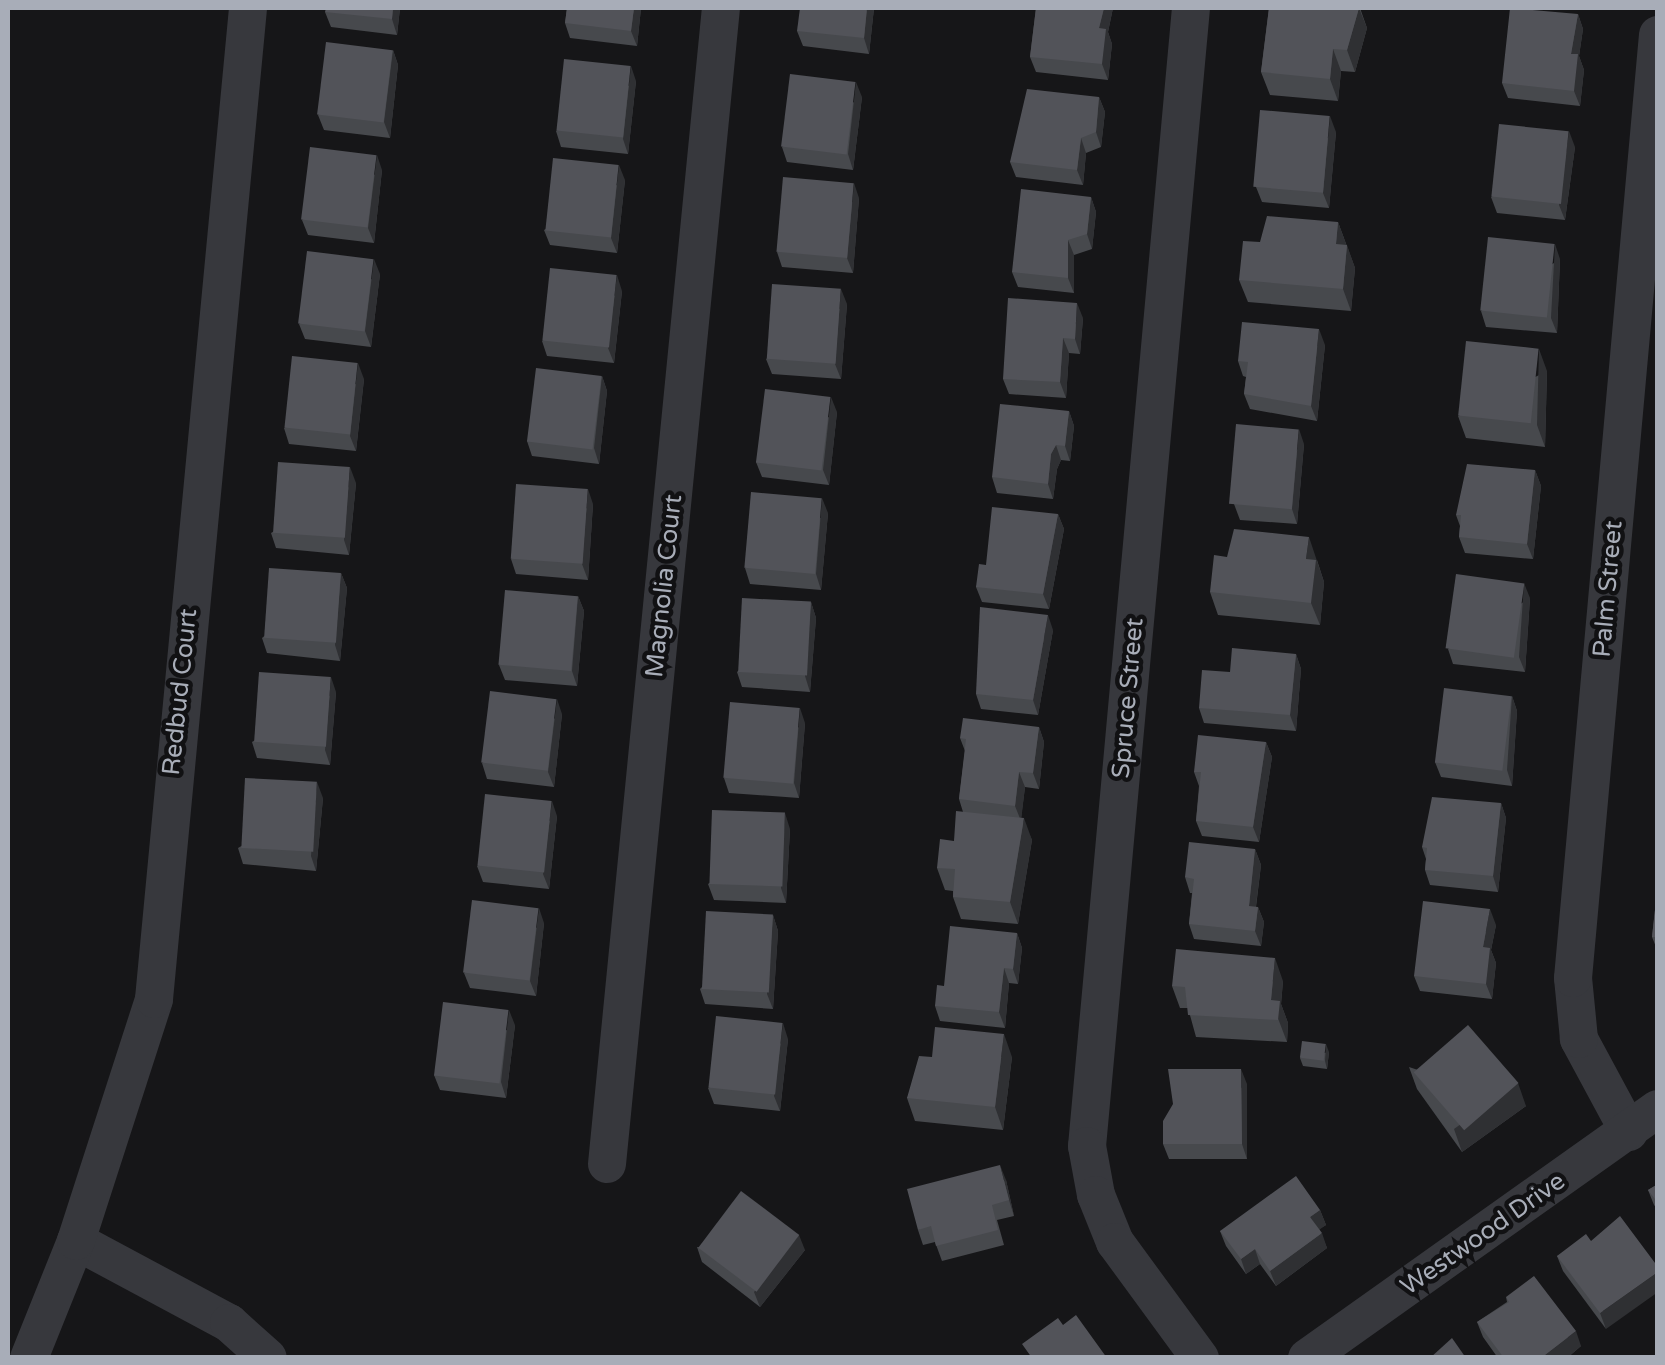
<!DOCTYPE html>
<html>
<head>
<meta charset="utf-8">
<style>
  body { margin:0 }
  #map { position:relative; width:1665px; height:1365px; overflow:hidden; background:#161618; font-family:"Varela Round",sans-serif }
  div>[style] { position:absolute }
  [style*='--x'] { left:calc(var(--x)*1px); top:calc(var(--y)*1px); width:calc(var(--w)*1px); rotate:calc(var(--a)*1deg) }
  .minor>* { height:38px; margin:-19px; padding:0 19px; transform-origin:19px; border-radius:19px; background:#37383d }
  .wall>* { inset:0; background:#47494d }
  .shaded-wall>* { inset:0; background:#2f3033 }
  .building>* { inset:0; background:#525359; transform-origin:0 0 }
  span { translate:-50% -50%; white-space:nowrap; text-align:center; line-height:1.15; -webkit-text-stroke:9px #111113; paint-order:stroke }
  .street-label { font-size:25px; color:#a8adb8 }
  .frame { position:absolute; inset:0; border:10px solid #a8adb8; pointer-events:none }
</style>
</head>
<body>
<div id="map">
  <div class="minor">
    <div style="--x:1191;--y:8;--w:1143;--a:95.22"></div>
    <div style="--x:1087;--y:1146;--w:50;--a:79.6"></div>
    <div style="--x:1096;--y:1195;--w:51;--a:68"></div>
    <div style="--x:1115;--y:1242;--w:144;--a:53.8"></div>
    <div style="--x:1629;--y:1132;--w:106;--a:-118.3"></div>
    <div style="--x:1579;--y:1039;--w:61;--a:-95.6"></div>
    <div style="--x:1573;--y:978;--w:947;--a:-84.85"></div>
    <div style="--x:607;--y:1164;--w:1162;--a:-84.37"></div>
    <div style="--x:76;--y:1241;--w:174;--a:28.2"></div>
    <div style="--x:229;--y:1323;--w:52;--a:41.9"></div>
    <div style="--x:29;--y:1358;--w:126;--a:-68.1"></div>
    <div style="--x:76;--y:1241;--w:254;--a:-72.1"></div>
    <div style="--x:154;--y:999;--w:995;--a:-84.58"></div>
    <div style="--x:1307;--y:1358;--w:430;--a:-35.4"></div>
  </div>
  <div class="wall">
    <div style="clip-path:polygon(400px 8px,397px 35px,331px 27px,325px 12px)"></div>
    <div style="clip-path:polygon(567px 8px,641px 8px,637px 46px,570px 38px,565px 23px)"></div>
    <div style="clip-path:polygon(874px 8px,869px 54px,803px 46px,797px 31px)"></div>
    <div style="clip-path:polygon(1036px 8px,1113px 8px,1108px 32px,1112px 44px,1108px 80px,1036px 72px,1030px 57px)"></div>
    <div style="clip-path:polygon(1269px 8px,1360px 8px,1367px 28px,1355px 72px,1341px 71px,1338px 101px,1270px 95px,1261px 72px)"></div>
    <div style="clip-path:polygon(1578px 14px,1583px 29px,1579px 56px,1584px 70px,1580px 106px,1508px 98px,1502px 83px)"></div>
    <div style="clip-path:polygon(393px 50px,398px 65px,390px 138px,324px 130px,318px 115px)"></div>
    <div style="clip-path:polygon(636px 81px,628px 154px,561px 147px,556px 131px)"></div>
    <div style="clip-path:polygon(862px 97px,853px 170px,787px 162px,782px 147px)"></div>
    <div style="clip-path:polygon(1099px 97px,1105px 112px,1101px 147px,1086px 153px,1083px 185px,1016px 177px,1010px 162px)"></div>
    <div style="clip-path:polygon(1336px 132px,1329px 208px,1262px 202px,1256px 187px)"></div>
    <div style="clip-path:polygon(1575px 147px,1565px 220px,1497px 213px,1491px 197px)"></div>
    <div style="clip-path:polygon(382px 170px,374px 243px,308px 235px,302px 220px)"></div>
    <div style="clip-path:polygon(625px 180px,617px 253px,550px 245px,544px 230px)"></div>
    <div style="clip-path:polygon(1091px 197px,1096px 212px,1092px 249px,1074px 255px,1074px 293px,1018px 287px,1012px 272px)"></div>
    <div style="clip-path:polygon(859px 198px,853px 273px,782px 267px,777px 252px)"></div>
    <div style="clip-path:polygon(1338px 222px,1355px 268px,1351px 311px,1248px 302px,1239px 280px,1260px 242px)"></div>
    <div style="clip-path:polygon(1560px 259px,1557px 333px,1486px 327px,1481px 311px)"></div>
    <div style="clip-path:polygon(380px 274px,371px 347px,305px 339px,299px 324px)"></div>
    <div style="clip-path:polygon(622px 291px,614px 363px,547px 356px,542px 341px)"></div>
    <div style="clip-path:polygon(847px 304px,841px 379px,772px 374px,766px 359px)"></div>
    <div style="clip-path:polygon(1083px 318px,1080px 354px,1069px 353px,1066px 398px,1009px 394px,1003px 379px)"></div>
    <div style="clip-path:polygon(1325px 345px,1317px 421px,1250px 409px,1244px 394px,1246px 377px,1243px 376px,1238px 361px)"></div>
    <div style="clip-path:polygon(1547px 371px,1545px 447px,1466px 438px,1458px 416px)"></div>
    <div style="clip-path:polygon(602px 376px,607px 391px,599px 464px,532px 456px,527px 441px)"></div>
    <div style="clip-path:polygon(364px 379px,356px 451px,289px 444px,284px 428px)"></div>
    <div style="clip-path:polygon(1069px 411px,1074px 426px,1070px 461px,1061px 460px,1057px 469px,1053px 499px,997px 493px,992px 477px)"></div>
    <div style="clip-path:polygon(837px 412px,829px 485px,762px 477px,756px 462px)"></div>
    <div style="clip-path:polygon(1304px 444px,1297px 524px,1240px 520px,1234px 504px)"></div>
    <div style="clip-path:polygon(1535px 470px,1541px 486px,1533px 559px,1465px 553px,1459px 537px,1460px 526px,1456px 515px)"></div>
    <div style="clip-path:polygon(356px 483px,349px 555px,276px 548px,271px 533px)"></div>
    <div style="clip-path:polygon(593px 504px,588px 580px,516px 574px,511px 559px)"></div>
    <div style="clip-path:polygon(828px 513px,821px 590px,750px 584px,745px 568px)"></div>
    <div style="clip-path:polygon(1058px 514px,1064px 529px,1049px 609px,982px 602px,976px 587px,986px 565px)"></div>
    <div style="clip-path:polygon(1317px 560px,1324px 582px,1320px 625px,1218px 615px,1210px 592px)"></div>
    <div style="clip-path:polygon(341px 573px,347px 588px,340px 661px,267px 653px,262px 638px)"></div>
    <div style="clip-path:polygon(578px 596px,584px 611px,577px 686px,505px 680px,499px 665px)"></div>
    <div style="clip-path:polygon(1530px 598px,1525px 672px,1453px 664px,1448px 649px)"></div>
    <div style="clip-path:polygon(811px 602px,816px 618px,810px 692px,742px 687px,737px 672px)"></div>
    <div style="clip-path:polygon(1053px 630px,1038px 715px,981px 709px,976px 694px)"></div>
    <div style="clip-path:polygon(1296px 654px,1301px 669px,1296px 731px,1204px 723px,1199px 708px,1230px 672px)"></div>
    <div style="clip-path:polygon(336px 692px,330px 765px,257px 758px,252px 742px)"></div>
    <div style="clip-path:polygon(1512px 696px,1517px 711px,1512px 786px,1441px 777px,1435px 762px)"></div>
    <div style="clip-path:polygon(562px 714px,554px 787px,487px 779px,482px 763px)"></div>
    <div style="clip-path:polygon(805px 723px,799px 798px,729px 793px,724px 778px)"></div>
    <div style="clip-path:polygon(1039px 727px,1044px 742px,1039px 789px,1025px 787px,1021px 818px,1032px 840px,1018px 924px,961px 919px,953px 897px,953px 891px,945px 890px,937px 868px,954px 841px,963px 812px,959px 799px,965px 751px,960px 738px)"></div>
    <div style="clip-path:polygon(1266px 742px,1272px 757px,1259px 842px,1202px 836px,1196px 821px,1199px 786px,1194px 772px)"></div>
    <div style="clip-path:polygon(323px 798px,316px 871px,243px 864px,238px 848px)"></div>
    <div style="clip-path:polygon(1501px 803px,1506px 818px,1498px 892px,1430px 885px,1425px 870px,1426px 859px,1422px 847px)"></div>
    <div style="clip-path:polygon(557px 816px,549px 889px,483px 882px,477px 866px)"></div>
    <div style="clip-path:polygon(790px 829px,786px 903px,714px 900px,708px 884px)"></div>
    <div style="clip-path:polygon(1255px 849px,1261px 865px,1256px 907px,1258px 907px,1264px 922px,1261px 946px,1194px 939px,1189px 924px,1192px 893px,1190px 893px,1185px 877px)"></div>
    <div style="clip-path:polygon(1658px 883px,1658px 952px,1652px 937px)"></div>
    <div style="clip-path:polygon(773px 915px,778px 931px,773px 1009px,705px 1004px,700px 989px)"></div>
    <div style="clip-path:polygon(544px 923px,536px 996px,470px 988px,464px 973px)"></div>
    <div style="clip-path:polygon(1496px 925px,1491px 950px,1496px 963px,1492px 999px,1420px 991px,1414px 976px)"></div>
    <div style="clip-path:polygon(1017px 933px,1022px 948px,1018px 984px,1009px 983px,1005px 1028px,940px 1021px,935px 1006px,944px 986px)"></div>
    <div style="clip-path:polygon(1283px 981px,1281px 1004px,1288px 1023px,1287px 1042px,1196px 1037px,1188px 1008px,1180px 1008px,1172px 986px)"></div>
    <div style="clip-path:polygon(515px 1025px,506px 1098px,440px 1090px,434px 1075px)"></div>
    <div style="clip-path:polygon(788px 1039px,780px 1111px,714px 1104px,708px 1088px)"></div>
    <div style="clip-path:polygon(1329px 1052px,1327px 1069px,1303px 1066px,1300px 1058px)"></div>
    <div style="clip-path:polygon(932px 1057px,1012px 1057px,1003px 1130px,915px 1121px,907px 1098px)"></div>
    <div style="clip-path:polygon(1409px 1067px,1526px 1106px,1462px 1152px,1417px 1089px)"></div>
    <div style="clip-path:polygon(1247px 1084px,1247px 1159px,1169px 1159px,1163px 1144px)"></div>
    <div style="clip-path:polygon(1006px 1180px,1014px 1216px,997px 1220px,1004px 1245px,942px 1261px,935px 1242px,923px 1245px,918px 1230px)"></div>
    <div style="clip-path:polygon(1658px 1184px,1658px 1210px,1654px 1205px,1648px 1190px)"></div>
    <div style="clip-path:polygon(1320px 1210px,1326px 1225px,1319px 1229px,1327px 1248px,1276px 1286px,1260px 1264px,1246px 1274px,1226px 1246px,1220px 1231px)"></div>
    <div style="clip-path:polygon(1591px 1241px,1606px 1329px,1563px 1271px,1557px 1256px)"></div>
    <div style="clip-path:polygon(697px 1247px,805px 1250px,760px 1307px,702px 1262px)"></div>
    <div style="clip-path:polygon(1506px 1297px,1581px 1346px,1567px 1358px,1498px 1358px,1483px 1337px,1477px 1322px,1507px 1302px)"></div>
  </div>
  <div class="shaded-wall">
    <div style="clip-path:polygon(393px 8px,400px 8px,397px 35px,392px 19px)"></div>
    <div style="clip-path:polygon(634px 8px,641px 8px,637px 46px,631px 31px)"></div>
    <div style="clip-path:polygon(867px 8px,874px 8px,869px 54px,864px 38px)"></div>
    <div style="clip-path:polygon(1104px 8px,1113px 8px,1108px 32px,1112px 44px,1108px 80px,1102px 64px,1099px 28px)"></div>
    <div style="clip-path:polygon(1359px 8px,1367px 28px,1355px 72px,1347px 50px)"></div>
    <div style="clip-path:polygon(1578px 14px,1583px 29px,1579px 56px,1584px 70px,1580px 106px,1574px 91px,1571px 54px)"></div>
    <div style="clip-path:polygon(1333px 49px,1341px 71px,1338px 101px,1330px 79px)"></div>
    <div style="clip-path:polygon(393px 50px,398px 65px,390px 138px,384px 122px)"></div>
    <div style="clip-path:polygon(631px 66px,636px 81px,628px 154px,623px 139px)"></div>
    <div style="clip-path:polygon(856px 82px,862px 97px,853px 170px,848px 154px)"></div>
    <div style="clip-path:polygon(1099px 97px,1105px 112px,1101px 147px,1096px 132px)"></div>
    <div style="clip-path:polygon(1330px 116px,1336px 132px,1329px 208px,1323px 193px)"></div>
    <div style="clip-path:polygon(1569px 131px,1575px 147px,1565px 220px,1559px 205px)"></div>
    <div style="clip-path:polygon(1081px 138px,1086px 153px,1083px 185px,1077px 170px)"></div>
    <div style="clip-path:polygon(377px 155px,382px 170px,374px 243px,368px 228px)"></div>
    <div style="clip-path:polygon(619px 165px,625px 180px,617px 253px,611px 238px)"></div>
    <div style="clip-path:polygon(854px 183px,859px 198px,853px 273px,847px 258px)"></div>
    <div style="clip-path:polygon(1091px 197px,1096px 212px,1092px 249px,1087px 234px)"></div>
    <div style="clip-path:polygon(1338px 222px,1346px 244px,1344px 267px,1336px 244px)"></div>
    <div style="clip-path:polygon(1068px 240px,1074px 255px,1074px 293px,1068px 278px)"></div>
    <div style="clip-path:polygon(1555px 244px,1560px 259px,1557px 333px,1551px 318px)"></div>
    <div style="clip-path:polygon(1347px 245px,1355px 268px,1351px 311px,1343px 289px)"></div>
    <div style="clip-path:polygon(374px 259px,380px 274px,371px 347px,365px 331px)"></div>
    <div style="clip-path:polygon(617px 275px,622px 291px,614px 363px,608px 348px)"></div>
    <div style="clip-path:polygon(841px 289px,847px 304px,841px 379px,835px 364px)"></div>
    <div style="clip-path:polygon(1077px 303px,1083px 318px,1080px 354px,1075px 339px)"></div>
    <div style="clip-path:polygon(1319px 329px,1325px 345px,1317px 421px,1311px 406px)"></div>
    <div style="clip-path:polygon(1063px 338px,1069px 353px,1066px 398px,1060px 382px)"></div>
    <div style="clip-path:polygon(1539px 349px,1547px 371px,1545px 447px,1537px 425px)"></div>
    <div style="clip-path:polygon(358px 363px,364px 379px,356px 451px,350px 436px)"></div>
    <div style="clip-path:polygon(602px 376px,607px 391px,599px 464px,594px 448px)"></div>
    <div style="clip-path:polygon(831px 397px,837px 412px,829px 485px,823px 470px)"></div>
    <div style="clip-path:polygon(1069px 411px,1074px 426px,1070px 461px,1065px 446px)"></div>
    <div style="clip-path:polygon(1299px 429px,1304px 444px,1297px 524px,1292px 509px)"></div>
    <div style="clip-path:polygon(1056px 445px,1061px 460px,1057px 469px,1053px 499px,1048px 484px,1051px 454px)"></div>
    <div style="clip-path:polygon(350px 467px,356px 483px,349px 555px,344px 540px)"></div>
    <div style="clip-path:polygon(1535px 470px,1541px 486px,1533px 559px,1527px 544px)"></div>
    <div style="clip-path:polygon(588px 489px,593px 504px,588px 580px,582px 564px)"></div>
    <div style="clip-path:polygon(822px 498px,828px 513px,821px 590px,816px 574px)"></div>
    <div style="clip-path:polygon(1058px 514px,1064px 529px,1049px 609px,1043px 594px)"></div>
    <div style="clip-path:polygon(1309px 537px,1324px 582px,1320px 625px,1311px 603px,1306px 559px)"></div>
    <div style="clip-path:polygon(341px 573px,347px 588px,340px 661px,335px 645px)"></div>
    <div style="clip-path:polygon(1524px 583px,1530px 598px,1525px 672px,1519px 657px)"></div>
    <div style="clip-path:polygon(578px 596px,584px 611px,577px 686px,572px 671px)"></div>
    <div style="clip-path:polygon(811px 602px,816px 618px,810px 692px,805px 676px)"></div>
    <div style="clip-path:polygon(1048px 615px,1053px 630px,1038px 715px,1033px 700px)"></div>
    <div style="clip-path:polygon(1296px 654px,1301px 669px,1296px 731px,1290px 715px)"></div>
    <div style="clip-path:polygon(331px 677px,336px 692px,330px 765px,325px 750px)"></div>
    <div style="clip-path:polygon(1512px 696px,1517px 711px,1512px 786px,1507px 770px)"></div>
    <div style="clip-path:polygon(557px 699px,562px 714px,554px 787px,548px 772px)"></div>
    <div style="clip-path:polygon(800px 708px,805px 723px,799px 798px,794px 783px)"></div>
    <div style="clip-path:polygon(1039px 727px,1044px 742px,1039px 789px,1033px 773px)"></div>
    <div style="clip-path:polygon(1266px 742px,1272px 757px,1259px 842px,1253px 827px)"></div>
    <div style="clip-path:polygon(1019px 772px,1025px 787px,1021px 821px,1015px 806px)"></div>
    <div style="clip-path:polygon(317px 782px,323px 798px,316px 871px,311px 856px)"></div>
    <div style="clip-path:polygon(552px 801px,557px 816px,549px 889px,543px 874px)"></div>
    <div style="clip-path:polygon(1501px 803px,1506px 818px,1498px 892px,1493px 876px)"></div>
    <div style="clip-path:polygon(785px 813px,790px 829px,786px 903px,781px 888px)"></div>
    <div style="clip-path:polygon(1024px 818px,1032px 840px,1018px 924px,1010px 902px)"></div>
    <div style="clip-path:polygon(1255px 849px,1261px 865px,1254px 921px,1249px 906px)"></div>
    <div style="clip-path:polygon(1258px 907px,1264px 922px,1261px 946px,1255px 931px)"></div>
    <div style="clip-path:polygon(539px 908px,544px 923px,536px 996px,530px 981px)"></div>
    <div style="clip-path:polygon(1490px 909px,1496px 925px,1491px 950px,1496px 963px,1492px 999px,1486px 984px,1483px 947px)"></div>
    <div style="clip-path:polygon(773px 915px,778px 931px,773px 1009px,767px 994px)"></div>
    <div style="clip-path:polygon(1017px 933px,1022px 948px,1018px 984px,1013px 969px)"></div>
    <div style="clip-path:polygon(1275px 958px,1283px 981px,1281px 1004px,1288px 1023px,1287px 1042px,1271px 1000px)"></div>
    <div style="clip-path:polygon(1004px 968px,1009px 983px,1005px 1028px,999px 1012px)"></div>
    <div style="clip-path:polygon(509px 1010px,515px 1025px,506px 1098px,501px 1082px)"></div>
    <div style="clip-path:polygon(783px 1023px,788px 1039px,780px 1111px,774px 1096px)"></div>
    <div style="clip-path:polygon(1004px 1034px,1012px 1057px,1003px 1130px,995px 1107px)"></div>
    <div style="clip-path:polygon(1326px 1044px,1329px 1052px,1327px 1069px,1325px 1061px)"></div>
    <div style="clip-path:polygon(1241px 1069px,1247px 1084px,1247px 1159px,1242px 1144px)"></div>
    <div style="clip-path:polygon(1518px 1083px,1526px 1106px,1462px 1152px,1454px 1129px)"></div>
    <div style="clip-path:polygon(1000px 1165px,1006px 1180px,1014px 1216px,1009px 1200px)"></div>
    <div style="clip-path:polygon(1320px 1210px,1326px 1225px,1316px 1232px,1310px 1217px)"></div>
    <div style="clip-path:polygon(1322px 1233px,1327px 1248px,1276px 1286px,1270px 1271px)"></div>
    <div style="clip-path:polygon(799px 1235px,805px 1250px,760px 1307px,754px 1292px)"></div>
    <div style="clip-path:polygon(1255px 1249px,1260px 1264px,1246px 1274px,1241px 1259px)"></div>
    <div style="clip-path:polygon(1658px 1272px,1658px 1292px,1606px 1329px,1600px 1313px)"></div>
    <div style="clip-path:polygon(1576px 1331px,1581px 1346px,1567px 1358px,1541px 1358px)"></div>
  </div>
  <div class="building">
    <div style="clip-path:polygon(326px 8px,393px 8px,392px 19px,325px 12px)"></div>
    <div style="clip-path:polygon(567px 8px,634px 8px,631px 31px,565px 23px)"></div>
    <div style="clip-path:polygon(800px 8px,867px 8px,864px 38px,797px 31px)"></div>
    <div style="clip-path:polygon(1036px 8px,1104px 8px,1099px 28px,1106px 29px,1102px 64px,1030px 57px)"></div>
    <div style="clip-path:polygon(1269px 8px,1359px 8px,1347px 50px,1333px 49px,1330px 79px,1261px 72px)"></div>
    <div style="clip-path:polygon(1510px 8px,1578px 14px,1571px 54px,1578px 54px,1574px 91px,1502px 83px)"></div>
    <div style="left:326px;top:42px;width:67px;height:73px;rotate:7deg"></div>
    <div style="left:564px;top:59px;width:67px;height:72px;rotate:6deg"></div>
    <div style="left:790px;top:74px;width:66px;height:73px;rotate:7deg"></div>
    <div style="clip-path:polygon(1027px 89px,1099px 97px,1096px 132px,1081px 138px,1077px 170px,1010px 162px)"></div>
    <div style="left:1260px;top:110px;width:70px;height:77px;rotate:5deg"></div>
    <div style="left:1499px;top:124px;width:70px;height:73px;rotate:6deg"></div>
    <div style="left:310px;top:147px;width:67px;height:73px;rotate:7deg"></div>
    <div style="left:553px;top:158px;width:66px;height:73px;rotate:6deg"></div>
    <div style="left:783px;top:177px;width:71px;height:75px;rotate:5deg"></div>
    <div style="clip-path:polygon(1021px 189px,1091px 197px,1087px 234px,1068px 240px,1068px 278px,1012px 272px)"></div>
    <div style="clip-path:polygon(1267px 216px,1338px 222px,1336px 244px,1347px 245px,1343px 289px,1239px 280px,1243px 241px,1260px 242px)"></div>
    <div style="left:1488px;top:237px;width:67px;height:74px;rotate:6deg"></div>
    <div style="left:307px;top:251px;width:67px;height:73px;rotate:7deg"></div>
    <div style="left:550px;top:268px;width:67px;height:73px;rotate:6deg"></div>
    <div style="left:772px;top:284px;width:69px;height:75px;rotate:4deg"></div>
    <div style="clip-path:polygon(1008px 298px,1077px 303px,1075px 339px,1063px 338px,1060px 382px,1003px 379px)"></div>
    <div style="clip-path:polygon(1242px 322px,1319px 329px,1311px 406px,1244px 394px,1248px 362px,1238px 361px)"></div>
    <div style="left:1466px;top:341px;width:73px;height:75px;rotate:6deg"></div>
    <div style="left:292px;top:356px;width:66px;height:72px;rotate:6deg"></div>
    <div style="left:536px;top:368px;width:66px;height:74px;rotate:7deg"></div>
    <div style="left:765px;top:389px;width:66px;height:74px;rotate:7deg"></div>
    <div style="clip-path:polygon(1000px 404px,1069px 411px,1065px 446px,1056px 445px,1051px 454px,1048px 484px,992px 477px)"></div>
    <div style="left:1236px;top:424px;width:63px;height:80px;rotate:5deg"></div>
    <div style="left:278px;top:462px;width:72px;height:71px;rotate:4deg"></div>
    <div style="clip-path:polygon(1467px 464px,1535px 470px,1527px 544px,1459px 537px,1461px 515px,1456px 515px)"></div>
    <div style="left:516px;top:484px;width:72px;height:75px;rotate:4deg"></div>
    <div style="left:751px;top:492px;width:71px;height:76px;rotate:5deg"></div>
    <div style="clip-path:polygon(992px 507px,1058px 514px,1043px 594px,976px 587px,979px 564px,986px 565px)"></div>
    <div style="clip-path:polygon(1234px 529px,1309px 537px,1306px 559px,1316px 560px,1311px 603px,1210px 592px,1214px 555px,1227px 557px)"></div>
    <div style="left:269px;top:568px;width:72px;height:70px;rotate:4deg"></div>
    <div style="left:1456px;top:574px;width:69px;height:75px;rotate:8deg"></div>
    <div style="left:505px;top:590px;width:73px;height:75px;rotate:5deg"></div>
    <div style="left:742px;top:598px;width:69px;height:74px;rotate:3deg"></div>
    <div style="clip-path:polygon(980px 607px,1048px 615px,1033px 700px,976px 694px)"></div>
    <div style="clip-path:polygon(1232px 648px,1296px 654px,1290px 715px,1199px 708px,1202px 670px,1230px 672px)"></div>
    <div style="left:259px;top:672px;width:72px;height:70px;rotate:4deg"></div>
    <div style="left:1444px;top:688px;width:68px;height:75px;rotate:7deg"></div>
    <div style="left:490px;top:691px;width:67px;height:72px;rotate:7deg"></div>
    <div style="left:730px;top:702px;width:70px;height:76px;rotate:5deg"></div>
    <div style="clip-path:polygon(963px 718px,1039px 727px,1033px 773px,1019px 772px,1015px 806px,959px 799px,966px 739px,960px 738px)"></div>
    <div style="clip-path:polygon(1198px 735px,1266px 742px,1253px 827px,1196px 821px,1201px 772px,1194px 772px)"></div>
    <div style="left:245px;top:778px;width:72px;height:70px;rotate:3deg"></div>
    <div style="left:485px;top:794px;width:67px;height:72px;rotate:6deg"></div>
    <div style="clip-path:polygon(1432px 797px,1501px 803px,1493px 876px,1425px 870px,1427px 848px,1422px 847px)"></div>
    <div style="left:712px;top:810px;width:73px;height:74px;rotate:2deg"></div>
    <div style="clip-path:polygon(956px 811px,1024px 818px,1010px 902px,953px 897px,955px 869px,937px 868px,940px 839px,954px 841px)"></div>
    <div style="clip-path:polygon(1189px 842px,1255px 849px,1249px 906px,1258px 907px,1255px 931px,1189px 924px,1194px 879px,1185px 877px)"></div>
    <div style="clip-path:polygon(1658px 883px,1658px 937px,1652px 937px)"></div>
    <div style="left:472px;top:900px;width:67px;height:73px;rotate:7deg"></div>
    <div style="clip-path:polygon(1423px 901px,1490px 909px,1483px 947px,1490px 948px,1486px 984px,1414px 976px)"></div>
    <div style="left:706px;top:911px;width:67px;height:78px;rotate:3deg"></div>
    <div style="clip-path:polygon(950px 926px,1017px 933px,1013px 969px,1004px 968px,999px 1012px,935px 1006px,937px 985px,944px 986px)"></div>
    <div style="clip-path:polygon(1176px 949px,1275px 958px,1271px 1000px,1280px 1001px,1278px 1020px,1188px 1015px,1185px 987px,1172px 986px)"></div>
    <div style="left:443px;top:1002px;width:66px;height:74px;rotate:7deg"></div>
    <div style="left:716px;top:1016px;width:67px;height:72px;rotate:6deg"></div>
    <div style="left:1468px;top:1025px;width:77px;height:72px;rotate:49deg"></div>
    <div style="clip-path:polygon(935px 1027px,1004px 1034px,995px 1107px,907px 1098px,919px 1056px,932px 1057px)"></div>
    <div style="left:1302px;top:1041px;width:24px;height:17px;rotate:7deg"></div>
    <div style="clip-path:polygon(1168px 1069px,1241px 1069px,1242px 1144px,1163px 1144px,1163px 1121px,1173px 1104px)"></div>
    <div style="clip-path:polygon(1000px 1165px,1009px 1200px,992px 1205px,998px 1230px,936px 1246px,931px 1226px,918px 1230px,907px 1189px)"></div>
    <div style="clip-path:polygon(1296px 1176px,1320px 1210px,1310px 1217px,1322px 1233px,1270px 1271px,1255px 1249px,1241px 1259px,1220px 1231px)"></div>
    <div style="clip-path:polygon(1658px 1184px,1658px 1203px,1648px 1190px)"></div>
    <div style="left:741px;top:1191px;width:73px;height:71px;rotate:37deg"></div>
    <div style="clip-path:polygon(1620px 1216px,1658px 1267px,1658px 1272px,1600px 1313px,1557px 1256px,1586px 1234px,1591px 1241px)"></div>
    <div style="clip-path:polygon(1534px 1276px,1576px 1331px,1541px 1358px,1504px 1358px,1477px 1322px,1509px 1302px,1506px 1297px)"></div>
    <div style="clip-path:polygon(1076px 1315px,1107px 1358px,1032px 1358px,1022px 1344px,1058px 1318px,1063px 1325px)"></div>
    <div style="clip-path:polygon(1452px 1338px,1466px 1358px,1430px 1358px)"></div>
  </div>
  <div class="street-label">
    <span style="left:664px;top:586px;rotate:-84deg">Magnolia Court</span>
    <span style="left:1608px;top:589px;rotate:-85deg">Palm Street</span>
    <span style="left:180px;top:692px;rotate:-84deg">Redbud Court</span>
    <span style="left:1128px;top:698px;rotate:-85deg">Spruce Street</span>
    <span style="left:1483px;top:1234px;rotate:-35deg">Westwood Drive</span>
  </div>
  <div class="frame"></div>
</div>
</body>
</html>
